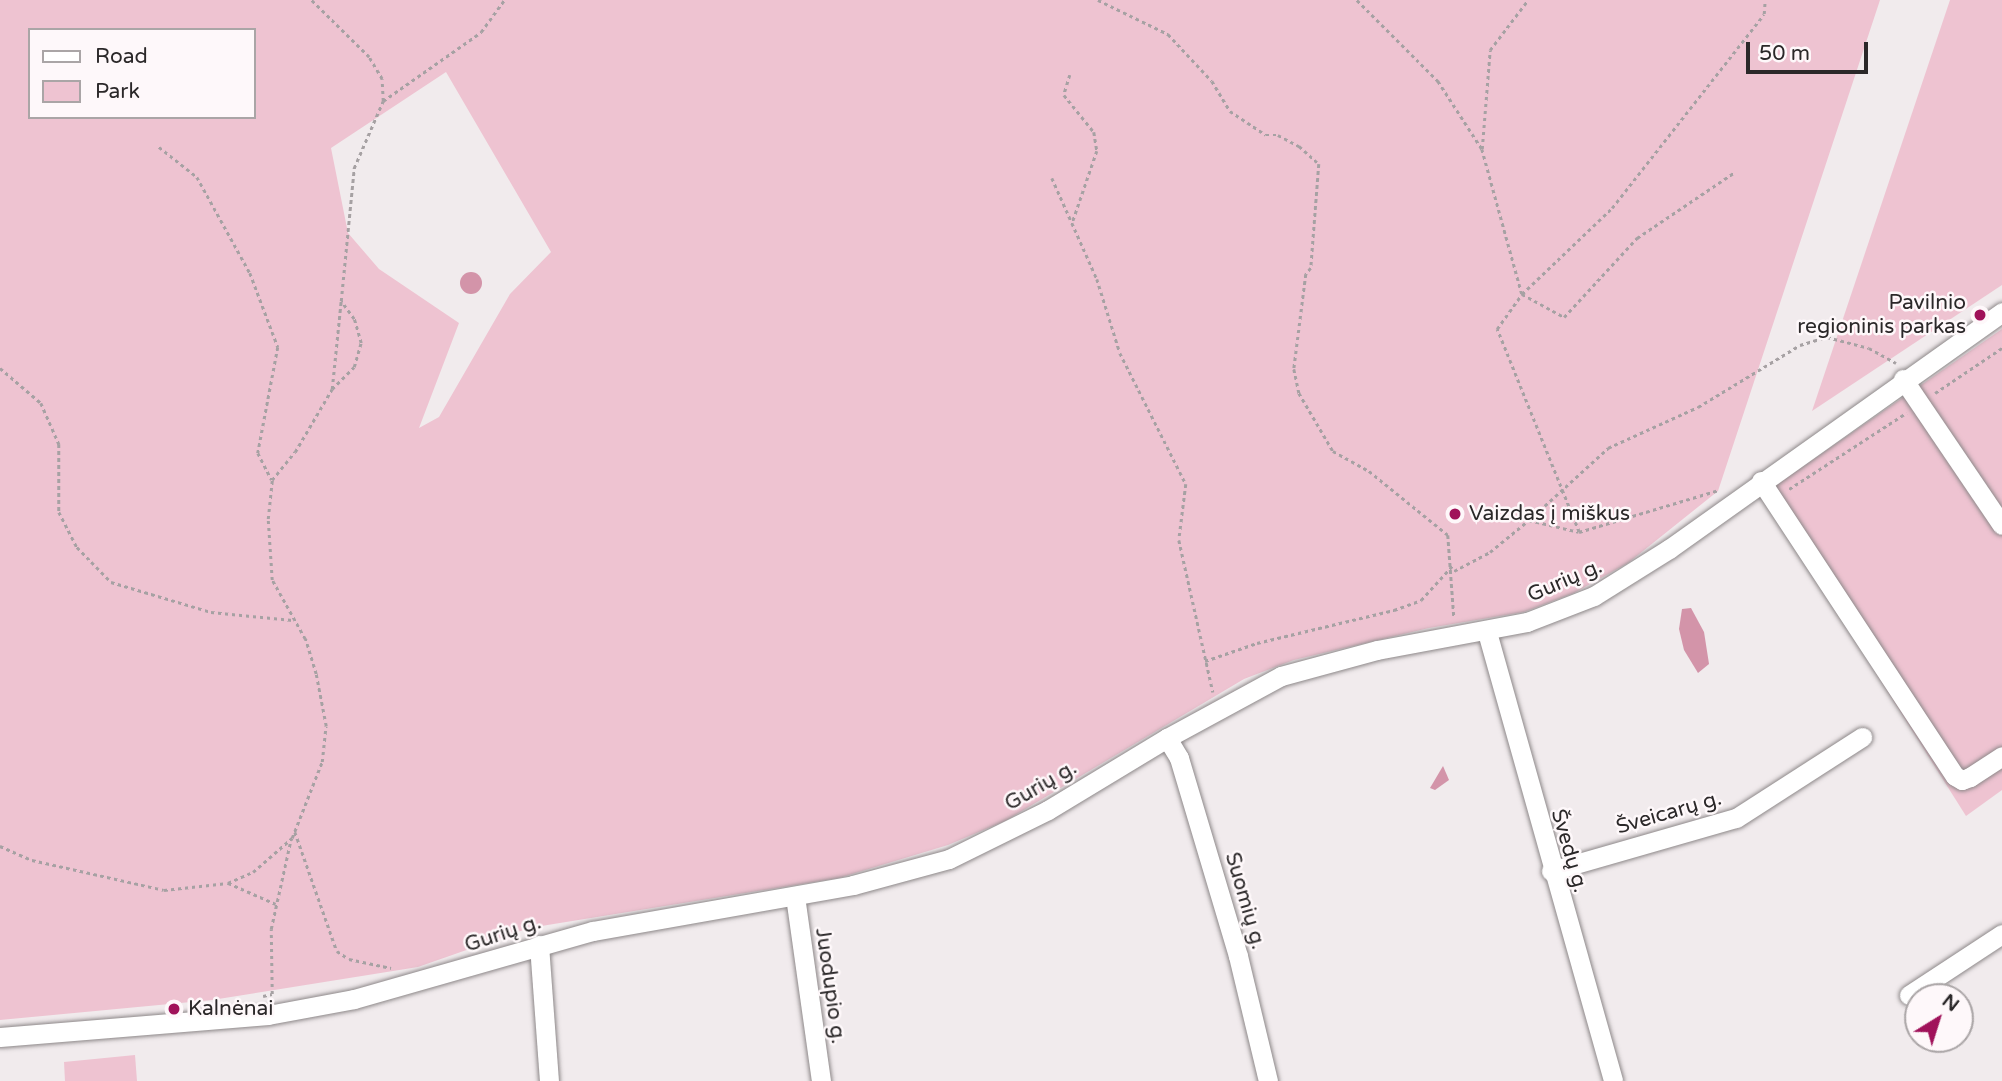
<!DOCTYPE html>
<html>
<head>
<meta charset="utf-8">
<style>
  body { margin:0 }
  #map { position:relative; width:2002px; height:1081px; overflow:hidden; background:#f1ebed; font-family:"Varela Round",sans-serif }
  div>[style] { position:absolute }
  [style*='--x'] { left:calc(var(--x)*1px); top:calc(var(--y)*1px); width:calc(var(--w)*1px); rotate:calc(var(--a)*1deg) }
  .green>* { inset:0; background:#eec3d1 }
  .water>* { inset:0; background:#d394a9 }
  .round { border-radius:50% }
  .path>* { height:2.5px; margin-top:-1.25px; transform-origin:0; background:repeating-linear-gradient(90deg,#a6a1a3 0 3.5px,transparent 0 7px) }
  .roads { filter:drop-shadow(0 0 2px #8d8889) drop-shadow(0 0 2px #8d8889) }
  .minor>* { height:19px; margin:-9.5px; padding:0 9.5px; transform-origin:9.5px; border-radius:9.5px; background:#fff }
  .dots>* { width:19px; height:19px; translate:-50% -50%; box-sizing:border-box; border:4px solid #fef8fa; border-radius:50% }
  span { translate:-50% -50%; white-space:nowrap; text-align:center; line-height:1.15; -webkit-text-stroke:5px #fef8fa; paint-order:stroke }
  .poi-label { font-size:21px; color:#2b2829 }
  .right { translate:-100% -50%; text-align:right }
  .left { translate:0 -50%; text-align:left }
  .street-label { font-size:21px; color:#2b2829 }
  .legend { position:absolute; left:28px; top:28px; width:228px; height:91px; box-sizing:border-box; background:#fef8fa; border:2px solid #aaa5a6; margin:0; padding:9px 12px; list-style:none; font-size:21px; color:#2b2829 }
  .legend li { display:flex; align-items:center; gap:14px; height:35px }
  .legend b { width:35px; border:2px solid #aaa5a6 }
  .north { position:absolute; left:1904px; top:983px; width:70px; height:70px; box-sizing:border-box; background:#fef8fa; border:2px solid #aaa5a6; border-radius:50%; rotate:38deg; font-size:19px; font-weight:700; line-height:28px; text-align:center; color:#2b2829 }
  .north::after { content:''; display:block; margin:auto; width:24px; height:32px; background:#a0125a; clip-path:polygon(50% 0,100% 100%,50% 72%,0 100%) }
  .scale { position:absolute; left:1746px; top:42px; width:122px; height:32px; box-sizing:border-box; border:4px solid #2b2829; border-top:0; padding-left:9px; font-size:21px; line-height:24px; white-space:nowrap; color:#2b2829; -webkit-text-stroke:5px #fef8fa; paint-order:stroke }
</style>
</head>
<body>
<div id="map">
  <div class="green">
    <div style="clip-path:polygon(evenodd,0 0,1880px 0,1718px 491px,1628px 563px,1574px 593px,1524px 612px,1429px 628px,1294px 660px,1244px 679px,1005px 821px,948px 845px,839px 878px,529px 928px,418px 967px,212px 1000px,0 1020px,0 0,30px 30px,254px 30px,254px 117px,30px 117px,30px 30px,0 0,446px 72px,551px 252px,510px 294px,439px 417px,419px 428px,459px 323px,379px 269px,348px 233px,331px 148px,446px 72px)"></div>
    <div style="clip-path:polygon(1950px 0,2002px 0,2002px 285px,1812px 411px)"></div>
    <div style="clip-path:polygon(2002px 329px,2002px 790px,1966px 816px,1763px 494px)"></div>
    <div style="clip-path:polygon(135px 1055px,137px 1081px,65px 1081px,64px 1062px)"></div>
  </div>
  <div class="water">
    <div class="round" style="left:460px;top:272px;width:22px;height:22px"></div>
    <div style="clip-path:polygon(1691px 608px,1704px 632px,1709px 664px,1698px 673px,1684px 650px,1679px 629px,1682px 609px)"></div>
    <div style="clip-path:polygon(1443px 766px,1449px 780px,1435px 790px,1430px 788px)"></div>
  </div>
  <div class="path">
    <div style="--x:1098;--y:0;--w:78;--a:25.9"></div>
    <div style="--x:1168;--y:34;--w:64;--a:46.9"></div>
    <div style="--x:1212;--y:81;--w:35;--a:59"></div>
    <div style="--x:1230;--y:111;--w:43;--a:33.7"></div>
    <div style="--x:1266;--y:135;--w:12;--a:0"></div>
    <div style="--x:1278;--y:135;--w:24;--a:28"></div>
    <div style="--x:1299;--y:146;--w:27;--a:42"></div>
    <div style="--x:1319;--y:164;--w:104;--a:94.4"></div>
    <div style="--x:1311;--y:268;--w:8;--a:130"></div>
    <div style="--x:1306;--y:274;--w:96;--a:97.2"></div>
    <div style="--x:1294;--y:369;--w:25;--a:78"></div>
    <div style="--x:1299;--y:393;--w:67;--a:59.6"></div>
    <div style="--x:1333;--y:451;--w:41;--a:29.1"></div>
    <div style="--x:1369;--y:471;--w:102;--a:39"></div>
    <div style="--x:1448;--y:535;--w:81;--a:85.8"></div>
    <div style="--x:1357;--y:0;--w:115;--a:45"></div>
    <div style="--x:1438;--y:81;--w:81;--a:57.1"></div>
    <div style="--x:1482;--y:149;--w:150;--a:74.6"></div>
    <div style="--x:1522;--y:294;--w:48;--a:28.7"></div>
    <div style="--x:1564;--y:317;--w:108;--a:-47.3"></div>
    <div style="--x:1637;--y:238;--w:118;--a:-34"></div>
    <div style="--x:1070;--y:75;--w:21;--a:107"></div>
    <div style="--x:1064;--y:95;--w:48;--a:51"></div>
    <div style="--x:1094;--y:132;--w:19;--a:81"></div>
    <div style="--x:1097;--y:151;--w:77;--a:108.9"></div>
    <div style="--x:383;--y:101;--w:120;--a:-35.1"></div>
    <div style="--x:481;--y:32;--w:39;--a:-54"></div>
    <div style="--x:159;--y:147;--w:48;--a:38.3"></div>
    <div style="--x:197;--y:177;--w:110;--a:61.1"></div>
    <div style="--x:250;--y:273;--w:79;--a:69.3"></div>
    <div style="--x:278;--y:347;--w:108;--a:100.7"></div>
    <div style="--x:258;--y:453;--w:30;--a:63"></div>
    <div style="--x:1482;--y:149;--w:99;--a:-85.4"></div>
    <div style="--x:1490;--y:50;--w:63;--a:-52.8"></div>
    <div style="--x:1052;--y:178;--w:111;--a:66"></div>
    <div style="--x:1097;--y:279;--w:77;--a:72.7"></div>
    <div style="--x:1120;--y:353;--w:147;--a:63.3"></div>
    <div style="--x:1186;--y:484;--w:56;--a:97.1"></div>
    <div style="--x:1179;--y:540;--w:156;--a:77.4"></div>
    <div style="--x:0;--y:368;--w:54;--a:40.5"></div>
    <div style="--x:41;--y:403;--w:45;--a:66.3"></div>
    <div style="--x:59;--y:444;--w:68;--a:90"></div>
    <div style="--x:59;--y:512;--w:39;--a:63"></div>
    <div style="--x:77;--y:547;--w:49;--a:45.8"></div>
    <div style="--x:111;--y:582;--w:104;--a:16.7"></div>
    <div style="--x:211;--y:612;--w:82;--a:5.6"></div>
    <div style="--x:332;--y:389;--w:88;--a:-84.2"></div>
    <div style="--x:1935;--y:393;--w:81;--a:-33.9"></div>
    <div style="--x:1789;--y:489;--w:140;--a:-33"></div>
    <div style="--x:1529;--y:520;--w:107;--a:-42.3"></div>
    <div style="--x:1608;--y:448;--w:99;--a:-24.5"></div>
    <div style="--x:1698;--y:407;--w:119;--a:-31.3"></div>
    <div style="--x:1800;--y:345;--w:28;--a:-17"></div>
    <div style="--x:1827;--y:337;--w:43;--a:14.7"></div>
    <div style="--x:1869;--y:348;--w:31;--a:29"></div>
    <div style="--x:1579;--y:532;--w:219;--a:-112"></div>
    <div style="--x:1497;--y:329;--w:43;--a:-54.5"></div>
    <div style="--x:1522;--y:294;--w:124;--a:-43.7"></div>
    <div style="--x:1612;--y:208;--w:246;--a:-51.9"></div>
    <div style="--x:1764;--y:14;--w:14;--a:-86"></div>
    <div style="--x:1454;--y:571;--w:41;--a:-27.8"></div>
    <div style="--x:1490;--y:552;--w:50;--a:-39.4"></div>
    <div style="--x:1529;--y:520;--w:51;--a:13.5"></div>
    <div style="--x:1579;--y:532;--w:146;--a:-16.7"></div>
    <div style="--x:1205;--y:661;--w:55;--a:-19.1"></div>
    <div style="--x:1257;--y:643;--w:141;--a:-13.5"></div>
    <div style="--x:1394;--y:610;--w:29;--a:-20"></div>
    <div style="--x:1421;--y:600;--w:47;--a:-47.6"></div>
    <div style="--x:295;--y:832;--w:126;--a:70.6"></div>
    <div style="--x:337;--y:951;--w:14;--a:34"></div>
    <div style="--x:349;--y:959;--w:43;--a:12.1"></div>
    <div style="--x:0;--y:846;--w:35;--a:24"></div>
    <div style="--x:32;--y:860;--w:135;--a:12.8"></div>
    <div style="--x:164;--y:890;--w:64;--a:-6.2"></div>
    <div style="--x:228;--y:883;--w:27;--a:-24"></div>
    <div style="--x:253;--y:872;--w:52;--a:-41.1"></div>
    <div style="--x:292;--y:838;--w:82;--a:-68.5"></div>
    <div style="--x:322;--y:762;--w:36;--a:-84"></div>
    <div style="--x:326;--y:726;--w:53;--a:-100.9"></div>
    <div style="--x:316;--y:674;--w:37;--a:-107"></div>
    <div style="--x:305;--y:639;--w:68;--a:-119.2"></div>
    <div style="--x:272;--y:580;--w:61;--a:-93.8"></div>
    <div style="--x:268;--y:519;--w:39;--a:-84"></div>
    <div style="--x:272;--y:480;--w:36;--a:-51"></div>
    <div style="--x:295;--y:452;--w:73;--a:-59.6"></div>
    <div style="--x:332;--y:389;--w:31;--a:-45"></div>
    <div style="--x:354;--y:367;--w:25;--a:-74"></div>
    <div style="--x:361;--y:343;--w:25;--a:-106"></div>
    <div style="--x:354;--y:319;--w:22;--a:-126"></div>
    <div style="--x:341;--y:301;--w:134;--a:-84.4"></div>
    <div style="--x:354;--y:168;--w:73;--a:-66.6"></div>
    <div style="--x:383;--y:101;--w:22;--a:-93"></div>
    <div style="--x:382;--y:79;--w:26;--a:-121"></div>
    <div style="--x:369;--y:57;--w:81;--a:-135.5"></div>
    <div style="--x:228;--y:883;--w:52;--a:23.6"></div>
    <div style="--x:263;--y:996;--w:9;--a:-13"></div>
    <div style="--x:272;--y:994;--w:65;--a:-90.9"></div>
    <div style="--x:271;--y:929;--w:92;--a:-77.5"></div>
  </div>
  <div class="roads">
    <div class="minor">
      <div style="--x:1903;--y:379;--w:176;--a:55.9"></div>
      <div style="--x:1761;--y:481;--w:353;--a:56.7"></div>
      <div style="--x:1955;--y:776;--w:8;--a:30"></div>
      <div style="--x:1962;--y:780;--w:9;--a:-21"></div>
      <div style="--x:1970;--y:777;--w:38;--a:-33"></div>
      <div style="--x:1487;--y:632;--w:466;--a:74.3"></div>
      <div style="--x:1167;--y:738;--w:23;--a:59"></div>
      <div style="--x:1179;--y:758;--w:207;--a:73.4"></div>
      <div style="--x:1238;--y:956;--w:129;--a:76.5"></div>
      <div style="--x:1551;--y:871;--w:192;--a:-16"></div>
      <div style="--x:1736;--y:818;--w:150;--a:-32.7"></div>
      <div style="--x:795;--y:896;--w:187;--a:82"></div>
      <div style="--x:539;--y:945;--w:136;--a:85.8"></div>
      <div style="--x:1909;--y:995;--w:111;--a:-33.3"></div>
      <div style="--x:0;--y:1037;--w:269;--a:-4.7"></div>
      <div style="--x:268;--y:1015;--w:87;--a:-10.5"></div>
      <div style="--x:354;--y:999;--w:248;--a:-15.9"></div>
      <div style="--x:593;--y:931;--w:264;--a:-10"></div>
      <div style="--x:853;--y:885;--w:99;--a:-15.2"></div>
      <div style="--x:949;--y:859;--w:110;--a:-26.3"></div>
      <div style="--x:1048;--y:810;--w:139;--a:-31.2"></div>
      <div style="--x:1167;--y:738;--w:130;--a:-28.5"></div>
      <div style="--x:1281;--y:676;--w:99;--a:-15.2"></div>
      <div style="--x:1377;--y:650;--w:153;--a:-10.6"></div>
      <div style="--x:1527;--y:622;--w:72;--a:-21.2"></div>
      <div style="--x:1594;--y:596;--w:89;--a:-32.1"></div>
      <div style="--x:1669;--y:549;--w:409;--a:-35.4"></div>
    </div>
  </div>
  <div class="dots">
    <div style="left:1980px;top:315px;background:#a0125a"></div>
    <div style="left:1455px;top:514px;background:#a0125a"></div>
    <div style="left:174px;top:1009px;background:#a0125a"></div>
  </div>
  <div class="poi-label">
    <span class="right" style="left:1966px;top:315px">Pavilnio<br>regioninis parkas</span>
    <span class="left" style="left:1469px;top:514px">Vaizdas į miškus</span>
    <span class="left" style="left:188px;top:1009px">Kalnėnai</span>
  </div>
  <div class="street-label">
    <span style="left:1565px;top:581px;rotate:-23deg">Gurių g.</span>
    <span style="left:1041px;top:786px;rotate:-30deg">Gurių g.</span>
    <span style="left:1669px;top:813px;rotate:-16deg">Šveicarų g.</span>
    <span style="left:1569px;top:851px;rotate:74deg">Švedų g.</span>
    <span style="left:1245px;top:901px;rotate:74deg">Suomių g.</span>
    <span style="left:503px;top:934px;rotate:-18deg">Gurių g.</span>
    <span style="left:830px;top:986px;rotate:82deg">Juodupio g.</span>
  </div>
  <ul class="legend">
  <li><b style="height:9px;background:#fff"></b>Road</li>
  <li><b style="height:19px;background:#eec3d1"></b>Park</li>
  </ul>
  <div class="north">N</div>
  <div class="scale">50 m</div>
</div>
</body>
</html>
